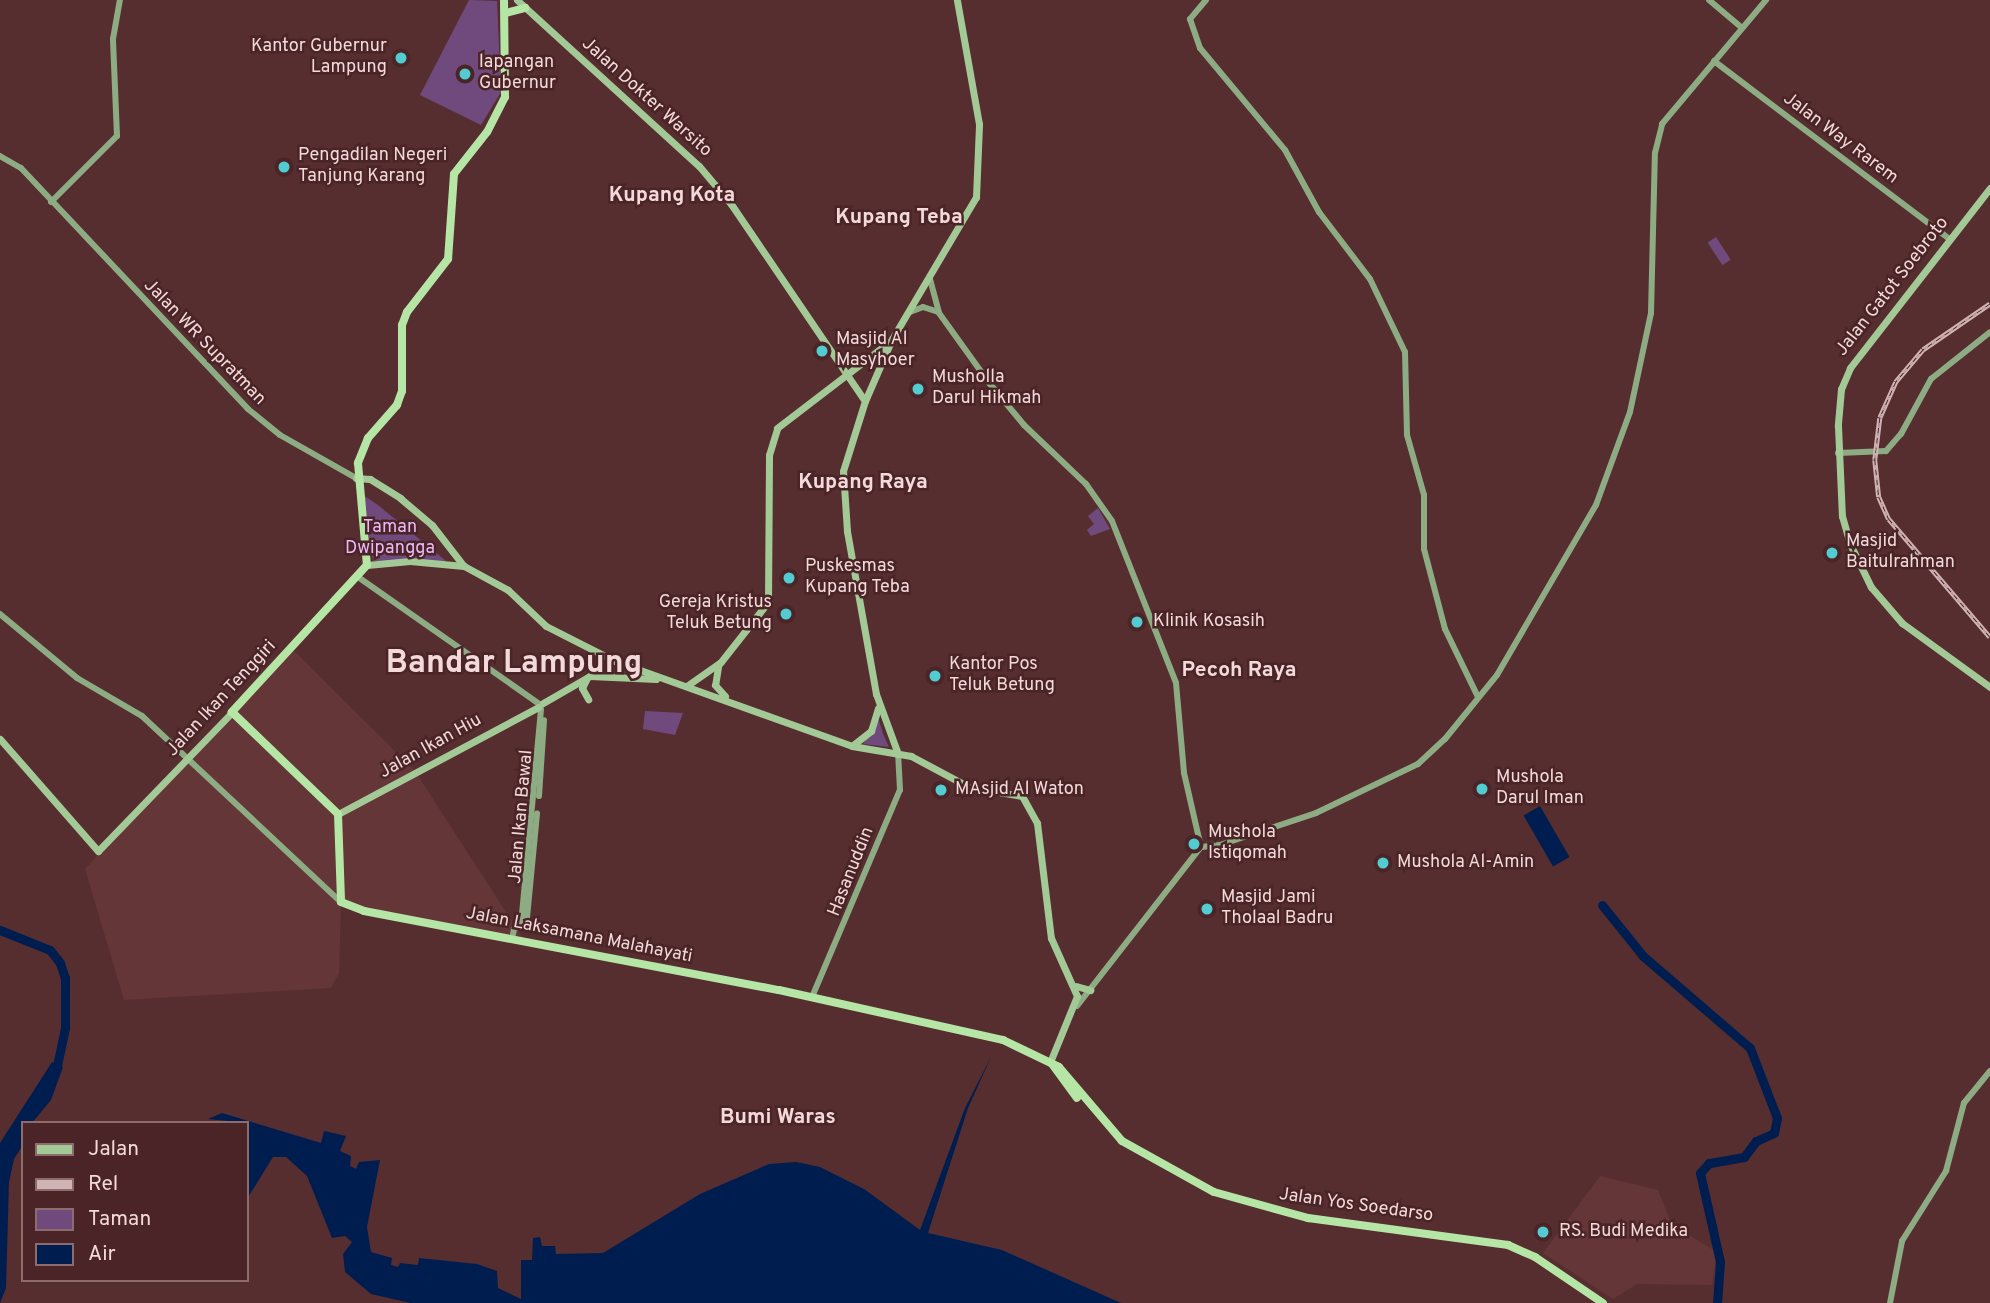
<!DOCTYPE html>
<html>
<head>
<meta charset="utf-8">
<style>
  body { margin:0 }
  #map { position:relative; width:1990px; height:1303px; overflow:hidden; background:#562e30; font-family:Overpass,sans-serif }
  div>[style] { position:absolute }
  [style*='--x'] { left:calc(var(--x)*1px); top:calc(var(--y)*1px); width:calc(var(--w)*1px); rotate:calc(var(--a)*1deg) }
  .built>* { inset:0; background:#653638 }
  .green>* { inset:0; background:#704a7c; transform-origin:0 0 }
  .water>* { inset:0; background:#001d4f; transform-origin:0 0 }
  .river>* { height:9px; margin:-4.5px; padding:0 4.5px; transform-origin:4.5px; border-radius:4.5px; background:#001d4f }
  .secondary>* { height:6px; margin:-3px; padding:0 3px; transform-origin:3px; border-radius:3px; background:#8dac83 }
  .primary>* { height:7px; margin:-3.5px; padding:0 3.5px; transform-origin:3.5px; border-radius:3.5px; background:#a3ca96 }
  .highway>* { height:8px; margin:-4px; padding:0 4px; transform-origin:4px; border-radius:4px; background:#b6e6a6 }
  .rail>* { height:4.5px; margin-top:-2.25px; transform-origin:0; background:repeating-linear-gradient(90deg,#4a2426 0 5px,#d0b3b4 0 10px); box-sizing:border-box; border-block:2px solid #d0b3b4 }
  .dots>* { width:19px; height:19px; translate:-50% -50%; box-sizing:border-box; border:4px solid #4a2426; border-radius:50% }
  span { translate:-50% -50%; white-space:nowrap; text-align:center; line-height:1.15; -webkit-text-stroke:5px #4a2426; paint-order:stroke }
  .poi-label { font-size:18px; color:#f3d9d9 }
  .right { translate:-100% -50%; text-align:right }
  .left { translate:0 -50%; text-align:left }
  .street-label { font-size:18px; color:#f3d9d9 }
  .park-label { font-size:18px; color:#ebb9fa }
  .quarter-label { font-size:21px; color:#f3d9d9; font-weight:700 }
  .town-label { font-size:32px; color:#f3d9d9; font-weight:700 }
  .legend { position:absolute; left:21px; top:1121px; width:228px; height:161px; box-sizing:border-box; background:#4a2426; border:2px solid #8e6c6e; margin:0; padding:9px 12px; list-style:none; font-size:21px; color:#f3d9d9 }
  .legend li { display:flex; align-items:center; gap:14px; height:35px }
  .legend b { width:35px; border:2px solid #8e6c6e }
</style>
</head>
<body>
<div id="map">
  <div class="built">
    <div style="clip-path:polygon(291px 648px,415px 771px,526px 943px,341px 906px,339px 973px,331px 988px,124px 1000px,85px 869px)"></div>
    <div style="clip-path:polygon(1600px 1176px,1658px 1190px,1672px 1225px,1717px 1252px,1712px 1285px,1637px 1284px,1613px 1299px,1543px 1253px)"></div>
  </div>
  <div class="green">
    <div style="clip-path:polygon(469px 0,497px 1px,501px 92px,481px 125px,420px 95px)"></div>
    <div style="left:1716px;top:237px;width:27px;height:10px;rotate:57deg"></div>
    <div style="clip-path:polygon(363px 495px,378px 505px,446px 561px,373px 561px)"></div>
    <div style="clip-path:polygon(1098px 508px,1110px 529px,1091px 536px,1087px 530px,1094px 524px,1088px 516px)"></div>
    <div style="clip-path:polygon(645px 711px,683px 713px,675px 735px,643px 729px)"></div>
    <div style="clip-path:polygon(878px 717px,883px 734px,889px 747px,863px 744px)"></div>
  </div>
  <div class="water">
    <div style="left:1540px;top:806px;width:59px;height:19px;rotate:60deg"></div>
    <div style="clip-path:polygon(991px 1057px,968px 1108px,928px 1233px,1002px 1250px,1121px 1303px,410px 1303px,371px 1294px,345px 1272px,343px 1254px,352px 1242px,345px 1236px,332px 1238px,307px 1176px,286px 1157px,273px 1157px,247px 1199px,247px 1123px,208px 1119px,222px 1113px,321px 1143px,324px 1131px,346px 1136px,340px 1151px,351px 1156px,350px 1166px,356px 1169px,359px 1162px,380px 1160px,367px 1227px,371px 1252px,392px 1258px,391px 1265px,398px 1267px,400px 1263px,418px 1265px,419px 1258px,477px 1264px,497px 1271px,498px 1288px,521px 1299px,521px 1260px,532px 1260px,533px 1238px,540px 1237px,542px 1246px,555px 1246px,556px 1254px,603px 1253px,700px 1194px,769px 1164px,796px 1162px,820px 1167px,864px 1189px,920px 1230px,965px 1108px)"></div>
    <div style="clip-path:polygon(52px 1062px,63px 1067px,51px 1100px,32px 1123px,23px 1123px,23px 1145px,14px 1159px,9px 1182px,6px 1288px,0 1303px,0 1143px)"></div>
  </div>
  <div class="river">
    <div style="--x:1602;--y:905;--w:65;--a:51.2"></div>
    <div style="--x:1643;--y:956;--w:141;--a:40.7"></div>
    <div style="--x:1750;--y:1048;--w:75;--a:68.9"></div>
    <div style="--x:1777;--y:1118;--w:15;--a:101"></div>
    <div style="--x:1774;--y:1133;--w:20;--a:156"></div>
    <div style="--x:1756;--y:1141;--w:20;--a:127"></div>
    <div style="--x:1744;--y:1157;--w:36;--a:170"></div>
    <div style="--x:1709;--y:1163;--w:13;--a:132"></div>
    <div style="--x:1700;--y:1173;--w:91;--a:77.3"></div>
    <div style="--x:1720;--y:1262;--w:41;--a:94.2"></div>
    <div style="--x:0;--y:930;--w:54;--a:21.8"></div>
    <div style="--x:50;--y:950;--w:16;--a:52"></div>
    <div style="--x:60;--y:963;--w:16;--a:72"></div>
    <div style="--x:65;--y:978;--w:50;--a:90"></div>
    <div style="--x:65;--y:1028;--w:38;--a:102"></div>
  </div>
  <div class="secondary">
    <div style="--x:1206;--y:0;--w:25;--a:130"></div>
    <div style="--x:1190;--y:19;--w:31;--a:71"></div>
    <div style="--x:1200;--y:48;--w:133;--a:50.2"></div>
    <div style="--x:1285;--y:150;--w:71;--a:61.3"></div>
    <div style="--x:1319;--y:212;--w:84;--a:52.7"></div>
    <div style="--x:1370;--y:279;--w:81;--a:64.4"></div>
    <div style="--x:1405;--y:352;--w:83;--a:88.6"></div>
    <div style="--x:1407;--y:435;--w:62;--a:74.2"></div>
    <div style="--x:1424;--y:495;--w:54;--a:90"></div>
    <div style="--x:1424;--y:549;--w:83;--a:75.3"></div>
    <div style="--x:1445;--y:629;--w:76;--a:64.1"></div>
    <div style="--x:1709;--y:0;--w:43;--a:40.3"></div>
    <div style="--x:1714;--y:61;--w:295;--a:37.1"></div>
    <div style="--x:0;--y:156;--w:24;--a:30"></div>
    <div style="--x:21;--y:168;--w:331;--a:46.7"></div>
    <div style="--x:248;--y:409;--w:41;--a:39.1"></div>
    <div style="--x:280;--y:435;--w:87;--a:29.5"></div>
    <div style="--x:51;--y:202;--w:93;--a:-45"></div>
    <div style="--x:117;--y:136;--w:97;--a:-92.4"></div>
    <div style="--x:113;--y:39;--w:40;--a:-80"></div>
    <div style="--x:930;--y:279;--w:35;--a:75"></div>
    <div style="--x:939;--y:313;--w:87;--a:54.3"></div>
    <div style="--x:990;--y:384;--w:53;--a:50.3"></div>
    <div style="--x:1024;--y:425;--w:86;--a:43.6"></div>
    <div style="--x:1086;--y:484;--w:45;--a:54.9"></div>
    <div style="--x:1112;--y:521;--w:174;--a:68.4"></div>
    <div style="--x:1176;--y:683;--w:90;--a:84.9"></div>
    <div style="--x:1184;--y:773;--w:76;--a:77.1"></div>
    <div style="--x:910;--y:312;--w:14;--a:-21"></div>
    <div style="--x:923;--y:307;--w:16;--a:18"></div>
    <div style="--x:1838;--y:453;--w:48;--a:-2.4"></div>
    <div style="--x:1886;--y:451;--w:23;--a:-49"></div>
    <div style="--x:1901;--y:434;--w:63;--a:-61.4"></div>
    <div style="--x:1931;--y:379;--w:75;--a:-38.5"></div>
    <div style="--x:358;--y:577;--w:220;--a:35"></div>
    <div style="--x:0;--y:614;--w:100;--a:39.7"></div>
    <div style="--x:77;--y:678;--w:75;--a:30.3"></div>
    <div style="--x:142;--y:716;--w:272;--a:43.1"></div>
    <div style="--x:539;--y:796;--w:76;--a:-86.2"></div>
    <div style="--x:1201;--y:847;--w:19;--a:-6"></div>
    <div style="--x:1220;--y:845;--w:101;--a:-18.4"></div>
    <div style="--x:1316;--y:813;--w:113;--a:-25.7"></div>
    <div style="--x:1418;--y:764;--w:37;--a:-43"></div>
    <div style="--x:1445;--y:739;--w:82;--a:-50.9"></div>
    <div style="--x:1497;--y:675;--w:197;--a:-59.8"></div>
    <div style="--x:1596;--y:505;--w:99;--a:-69.9"></div>
    <div style="--x:1630;--y:412;--w:101;--a:-78"></div>
    <div style="--x:1651;--y:313;--w:160;--a:-88.6"></div>
    <div style="--x:1655;--y:153;--w:30;--a:-76"></div>
    <div style="--x:1662;--y:124;--w:162;--a:-50"></div>
    <div style="--x:526;--y:928;--w:115;--a:-84.5"></div>
    <div style="--x:512;--y:940;--w:11;--a:-80"></div>
    <div style="--x:514;--y:929;--w:8;--a:-30"></div>
    <div style="--x:521;--y:925;--w:217;--a:-84.7"></div>
    <div style="--x:812;--y:997;--w:225;--a:-67"></div>
    <div style="--x:900;--y:790;--w:36;--a:-93"></div>
    <div style="--x:1077;--y:1006;--w:202;--a:-52.1"></div>
    <div style="--x:1890;--y:1303;--w:63;--a:-79"></div>
    <div style="--x:1902;--y:1241;--w:83;--a:-57.8"></div>
    <div style="--x:1946;--y:1171;--w:70;--a:-75.2"></div>
    <div style="--x:1964;--y:1103;--w:41;--a:-50.9"></div>
  </div>
  <div class="primary">
    <div style="--x:517;--y:0;--w:246;--a:42.4"></div>
    <div style="--x:699;--y:166;--w:50;--a:49.9"></div>
    <div style="--x:731;--y:204;--w:238;--a:55.8"></div>
    <div style="--x:1990;--y:188;--w:228;--a:127.9"></div>
    <div style="--x:1850;--y:368;--w:23;--a:113"></div>
    <div style="--x:1841;--y:389;--w:37;--a:95"></div>
    <div style="--x:1838;--y:426;--w:90;--a:87.5"></div>
    <div style="--x:1842;--y:516;--w:29;--a:74"></div>
    <div style="--x:1850;--y:544;--w:48;--a:64"></div>
    <div style="--x:1871;--y:587;--w:48;--a:49.3"></div>
    <div style="--x:1902;--y:623;--w:109;--a:36"></div>
    <div style="--x:356;--y:478;--w:14;--a:4"></div>
    <div style="--x:370;--y:479;--w:36;--a:32"></div>
    <div style="--x:400;--y:498;--w:42;--a:40.2"></div>
    <div style="--x:432;--y:525;--w:51;--a:52.2"></div>
    <div style="--x:367;--y:565;--w:43;--a:-5.3"></div>
    <div style="--x:410;--y:561;--w:54;--a:5.3"></div>
    <div style="--x:464;--y:566;--w:50;--a:28.6"></div>
    <div style="--x:508;--y:590;--w:52;--a:43.5"></div>
    <div style="--x:546;--y:626;--w:77;--a:26.9"></div>
    <div style="--x:615;--y:661;--w:252;--a:19.7"></div>
    <div style="--x:852;--y:746;--w:60;--a:9.6"></div>
    <div style="--x:911;--y:756;--w:66;--a:28.1"></div>
    <div style="--x:969;--y:787;--w:54;--a:9.6"></div>
    <div style="--x:1022;--y:796;--w:31;--a:61"></div>
    <div style="--x:1037;--y:823;--w:116;--a:83.1"></div>
    <div style="--x:1051;--y:938;--w:64;--a:65.9"></div>
    <div style="--x:1077;--y:996;--w:71;--a:112.2"></div>
    <div style="--x:718;--y:667;--w:18;--a:99"></div>
    <div style="--x:715;--y:685;--w:15;--a:48"></div>
    <div style="--x:587;--y:678;--w:11;--a:117"></div>
    <div style="--x:582;--y:688;--w:13;--a:61"></div>
    <div style="--x:688;--y:685;--w:39;--a:-35"></div>
    <div style="--x:720;--y:663;--w:78;--a:-51.8"></div>
    <div style="--x:768;--y:602;--w:147;--a:-89.6"></div>
    <div style="--x:769;--y:455;--w:28;--a:-73"></div>
    <div style="--x:777;--y:428;--w:141;--a:-37.5"></div>
    <div style="--x:543;--y:703;--w:54;--a:-29.9"></div>
    <div style="--x:590;--y:676;--w:66;--a:2.6"></div>
    <div style="--x:0;--y:739;--w:149;--a:48.8"></div>
    <div style="--x:98;--y:851;--w:193;--a:-46"></div>
    <div style="--x:853;--y:745;--w:23;--a:-38"></div>
    <div style="--x:871;--y:731;--w:24;--a:-73"></div>
    <div style="--x:898;--y:754;--w:64;--a:-110.1"></div>
    <div style="--x:876;--y:694;--w:166;--a:-100.1"></div>
    <div style="--x:847;--y:531;--w:60;--a:-93.8"></div>
    <div style="--x:843;--y:471;--w:73;--a:-72.6"></div>
    <div style="--x:865;--y:401;--w:68;--a:-66.5"></div>
    <div style="--x:892;--y:339;--w:165;--a:-59.4"></div>
    <div style="--x:976;--y:197;--w:73;--a:-87.6"></div>
    <div style="--x:979;--y:124;--w:126;--a:-100.1"></div>
    <div style="--x:338;--y:814;--w:227;--a:-28.1"></div>
    <div style="--x:1076;--y:986;--w:15;--a:16"></div>
  </div>
  <div class="highway">
    <div style="--x:504;--y:0;--w:97;--a:89.4"></div>
    <div style="--x:505;--y:97;--w:39;--a:117"></div>
    <div style="--x:487;--y:132;--w:53;--a:128.2"></div>
    <div style="--x:454;--y:174;--w:85;--a:94"></div>
    <div style="--x:448;--y:259;--w:67;--a:127.7"></div>
    <div style="--x:407;--y:312;--w:14;--a:111"></div>
    <div style="--x:402;--y:325;--w:66;--a:90"></div>
    <div style="--x:402;--y:391;--w:15;--a:110"></div>
    <div style="--x:397;--y:405;--w:44;--a:131.3"></div>
    <div style="--x:368;--y:438;--w:27;--a:112"></div>
    <div style="--x:358;--y:463;--w:102;--a:85"></div>
    <div style="--x:367;--y:565;--w:200;--a:132.6"></div>
    <div style="--x:232;--y:712;--w:147;--a:43.9"></div>
    <div style="--x:338;--y:814;--w:88;--a:88"></div>
    <div style="--x:341;--y:902;--w:25;--a:21"></div>
    <div style="--x:364;--y:911;--w:422;--a:10.8"></div>
    <div style="--x:779;--y:990;--w:230;--a:12.6"></div>
    <div style="--x:1003;--y:1040;--w:62;--a:25.7"></div>
    <div style="--x:1059;--y:1067;--w:97;--a:49.6"></div>
    <div style="--x:1122;--y:1141;--w:105;--a:29"></div>
    <div style="--x:1214;--y:1192;--w:98;--a:15.5"></div>
    <div style="--x:1308;--y:1218;--w:202;--a:7.7"></div>
    <div style="--x:1508;--y:1245;--w:30;--a:24"></div>
    <div style="--x:1535;--y:1257;--w:82;--a:34.1"></div>
    <div style="--x:506;--y:13;--w:20;--a:-15"></div>
    <div style="--x:1052;--y:1064;--w:42;--a:53.7"></div>
  </div>
  <div class="rail">
    <div style="--x:1990;--y:304;--w:81;--a:145.5"></div>
    <div style="--x:1923;--y:350;--w:42;--a:130.2"></div>
    <div style="--x:1896;--y:382;--w:39;--a:114"></div>
    <div style="--x:1880;--y:418;--w:42;--a:96.8"></div>
    <div style="--x:1875;--y:460;--w:37;--a:84"></div>
    <div style="--x:1879;--y:497;--w:24;--a:66"></div>
    <div style="--x:1889;--y:519;--w:155;--a:49.4"></div>
  </div>
  <div class="dots">
    <div style="left:401px;top:58px;background:#52ccd0"></div>
    <div style="left:465px;top:74px;background:#52ccd0"></div>
    <div style="left:284px;top:167px;background:#52ccd0"></div>
    <div style="left:822px;top:351px;background:#52ccd0"></div>
    <div style="left:918px;top:389px;background:#52ccd0"></div>
    <div style="left:1832px;top:553px;background:#52ccd0"></div>
    <div style="left:789px;top:578px;background:#52ccd0"></div>
    <div style="left:786px;top:614px;background:#52ccd0"></div>
    <div style="left:1137px;top:622px;background:#52ccd0"></div>
    <div style="left:935px;top:676px;background:#52ccd0"></div>
    <div style="left:1482px;top:789px;background:#52ccd0"></div>
    <div style="left:941px;top:790px;background:#52ccd0"></div>
    <div style="left:1194px;top:844px;background:#52ccd0"></div>
    <div style="left:1383px;top:863px;background:#52ccd0"></div>
    <div style="left:1207px;top:909px;background:#52ccd0"></div>
    <div style="left:1543px;top:1232px;background:#52ccd0"></div>
  </div>
  <div class="poi-label">
    <span class="right" style="left:387px;top:58px">Kantor Gubernur<br>Lampung</span>
    <span class="left" style="left:479px;top:74px">lapangan<br>Gubernur</span>
    <span class="left" style="left:298px;top:167px">Pengadilan Negeri<br>Tanjung Karang</span>
    <span class="left" style="left:836px;top:351px">Masjid Al<br>Masyhoer</span>
    <span class="left" style="left:932px;top:389px">Musholla<br>Darul Hikmah</span>
    <span class="left" style="left:1846px;top:553px">Masjid<br>Baitulrahman</span>
    <span class="left" style="left:805px;top:578px">Puskesmas<br>Kupang Teba</span>
    <span class="right" style="left:772px;top:614px">Gereja Kristus<br>Teluk Betung</span>
    <span class="left" style="left:1153px;top:622px">Klinik Kosasih</span>
    <span class="left" style="left:949px;top:676px">Kantor Pos<br>Teluk Betung</span>
    <span class="left" style="left:1496px;top:789px">Mushola<br>Darul Iman</span>
    <span class="left" style="left:955px;top:790px">MAsjid Al Waton</span>
    <span class="left" style="left:1208px;top:844px">Mushola<br>Istiqomah</span>
    <span class="left" style="left:1397px;top:863px">Mushola Al-Amin</span>
    <span class="left" style="left:1221px;top:909px">Masjid Jami<br>Tholaal Badru</span>
    <span class="left" style="left:1559px;top:1232px">RS. Budi Medika</span>
  </div>
  <div class="street-label">
    <span style="left:646px;top:98px;rotate:42deg">Jalan Dokter Warsito</span>
    <span style="left:1840px;top:139px;rotate:37deg">Jalan Way Rarem</span>
    <span style="left:1893px;top:287px;rotate:-52deg">Jalan Gatot Soebroto</span>
    <span style="left:204px;top:343px;rotate:46deg">Jalan WR Supratman</span>
    <span style="left:222px;top:699px;rotate:-47deg">Jalan Ikan Tenggiri</span>
    <span style="left:431px;top:747px;rotate:-29deg">Jalan Ikan Hiu</span>
    <span style="left:522px;top:817px;rotate:-85deg">Jalan Ikan Bawal</span>
    <span style="left:852px;top:872px;rotate:-68deg">Hasanuddin</span>
    <span style="left:579px;top:936px;rotate:11deg">Jalan Laksamana Malahayati</span>
    <span style="left:1356px;top:1206px;rotate:8deg">Jalan Yos Soedarso</span>
  </div>
  <div class="park-label">
    <span style="left:390px;top:539px">Taman<br>Dwipangga</span>
  </div>
  <div class="quarter-label">
    <span style="left:672px;top:196px">Kupang Kota</span>
    <span style="left:899px;top:218px">Kupang Teba</span>
    <span style="left:863px;top:483px">Kupang Raya</span>
    <span style="left:1239px;top:671px">Pecoh Raya</span>
    <span style="left:778px;top:1118px">Bumi Waras</span>
  </div>
  <div class="town-label">
    <span style="left:514px;top:664px">Bandar Lampung</span>
  </div>
  <ul class="legend">
  <li><b style="height:9px;background:#a3ca96"></b>Jalan</li>
  <li><b style="height:9px;background:#d0b3b4"></b>Rel</li>
  <li><b style="height:19px;background:#704a7c"></b>Taman</li>
  <li><b style="height:19px;background:#001d4f"></b>Air</li>
  </ul>
</div>
</body>
</html>
